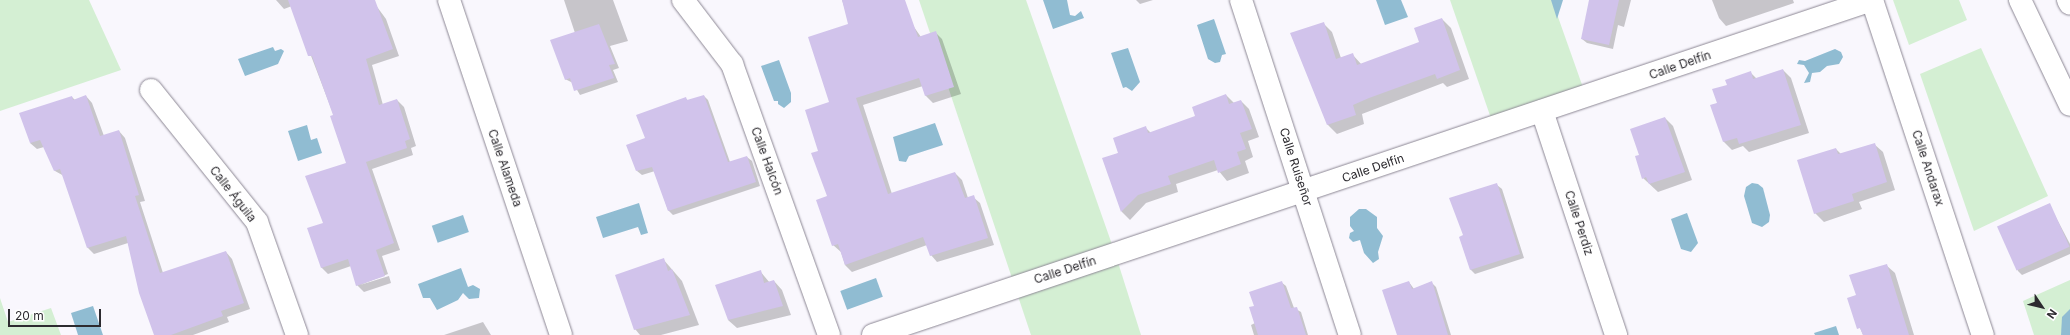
<!DOCTYPE html>
<html>
<head>
<meta charset="utf-8">
<style>
  body { margin:0 }
  #map { position:relative; width:2070px; height:335px; overflow:hidden; background:#f9f7fd; font-family:Inter,sans-serif }
  div>[style] { position:absolute }
  [style*='--x'] { left:calc(var(--x)*1px); top:calc(var(--y)*1px); width:calc(var(--w)*1px); rotate:calc(var(--a)*1deg) }
  .green>* { inset:0; background:#d4efd3 }
  .water>* { inset:0; background:#90bcd2; transform-origin:0 0 }
  .shadow>* { inset:0; background:#0003 }
  .building>* { inset:0; background:#d1c3eb; transform-origin:0 0 }
  .roads { filter:drop-shadow(0 0 1px #8c8794) drop-shadow(0 0 1px #8c8794) }
  .street>* { height:22px; margin:-11px; padding:0 11px; transform-origin:11px; border-radius:11px; background:#fff }
  .secondary>* { height:22px; margin:-11px; padding:0 11px; transform-origin:11px; border-radius:11px; background:#fff }
  span { translate:-50% -50%; white-space:nowrap; text-align:center; line-height:1.15; -webkit-text-stroke:3.5px #fff; paint-order:stroke }
  .street-label { font-size:12px; color:#2d2b30 }
  .north { position:absolute; left:2022px; top:287px; width:40px; height:40px; -webkit-text-stroke:3px #fff; paint-order:stroke; rotate:125deg; font-size:11px; font-weight:700; line-height:16px; text-align:center; color:#2d2b30 }
  .north::after { content:''; display:block; margin:auto; width:14px; height:18px; background:#2d2b30; clip-path:polygon(50% 0,100% 100%,50% 72%,0 100%) }
  .scale { position:absolute; left:8px; top:309px; width:93px; height:18px; box-sizing:border-box; border:2px solid #2d2b30; border-top:0; padding-left:5px; font-size:12px; line-height:14px; white-space:nowrap; color:#2d2b30; -webkit-text-stroke:3px #fff; paint-order:stroke }
</style>
</head>
<body>
<div id="map">
  <div class="green">
    <div style="clip-path:polygon(0 0,89px 0,121px 70px,0 111px)"></div>
    <div style="clip-path:polygon(919px 0,1026px 0,1115px 253px,1141px 335px,1031px 335px)"></div>
    <div style="clip-path:polygon(1450px 0,1552px 0,1586px 96px,1494px 127px)"></div>
    <div style="clip-path:polygon(1893px 0,1959px 0,1967px 20px,1909px 45px)"></div>
    <div style="clip-path:polygon(1981px 48px,2048px 196px,1974px 231px,1920px 74px)"></div>
    <div style="clip-path:polygon(2070px 280px,2070px 335px,2034px 335px,2023px 301px)"></div>
    <div style="clip-path:polygon(0 298px,8px 322px,51px 308px,61px 335px,0 335px)"></div>
  </div>
  <div class="water">
    <div style="clip-path:polygon(1043px 0,1067px 0,1070px 15px,1075px 16px,1081px 11px,1084px 18px,1053px 29px)"></div>
    <div style="clip-path:polygon(1376px 0,1401px 0,1408px 17px,1385px 25px)"></div>
    <div style="clip-path:polygon(1551px 0,1563px 0,1557px 19px)"></div>
    <div style="clip-path:polygon(1214px 19px,1226px 54px,1222px 55px,1220px 62px,1215px 63px,1208px 59px,1197px 25px)"></div>
    <div style="clip-path:polygon(273px 47px,275px 51px,281px 49px,284px 51px,278px 64px,245px 76px,238px 59px)"></div>
    <div style="clip-path:polygon(1128px 48px,1140px 82px,1132px 91px,1126px 87px,1123px 88px,1111px 53px)"></div>
    <div style="clip-path:polygon(1835px 49px,1841px 52px,1843px 57px,1839px 64px,1827px 66px,1820px 72px,1812px 73px,1810px 82px,1804px 83px,1809px 73px,1804px 65px,1797px 64px,1799px 60px,1805px 61px)"></div>
    <div style="clip-path:polygon(779px 60px,791px 93px,791px 102px,784px 108px,778px 104px,778px 101px,774px 101px,761px 66px)"></div>
    <div style="clip-path:polygon(935px 123px,943px 145px,909px 156px,906px 162px,899px 161px,893px 137px)"></div>
    <div style="clip-path:polygon(307px 125px,311px 140px,317px 138px,322px 153px,298px 161px,288px 131px)"></div>
    <div style="clip-path:polygon(1752px 183px,1758px 184px,1763px 188px,1770px 215px,1769px 222px,1762px 227px,1752px 223px,1744px 196px,1746px 187px)"></div>
    <div style="clip-path:polygon(639px 203px,648px 233px,641px 235px,638px 227px,603px 238px,596px 217px)"></div>
    <div style="clip-path:polygon(1359px 209px,1366px 209px,1377px 217px,1377px 228px,1383px 236px,1378px 252px,1379px 259px,1373px 263px,1364px 253px,1360px 240px,1353px 242px,1349px 238px,1350px 233px,1354px 231px,1350px 226px,1350px 217px)"></div>
    <div style="clip-path:polygon(1687px 213px,1698px 243px,1691px 252px,1681px 249px,1671px 219px)"></div>
    <div style="left:463px;top:215px;width:18px;height:33px;rotate:71deg"></div>
    <div style="clip-path:polygon(461px 268px,468px 287px,473px 285px,480px 289px,479px 298px,469px 299px,463px 293px,458px 300px,437px 310px,430px 298px,423px 298px,418px 284px)"></div>
    <div style="left:876px;top:278px;width:20px;height:38px;rotate:70deg"></div>
    <div style="clip-path:polygon(93px 306px,103px 335px,78px 335px,71px 313px)"></div>
    <div style="clip-path:polygon(2070px 309px,2070px 335px,2061px 335px,2062px 317px)"></div>
    <div style="clip-path:polygon(1836px 326px,1839px 335px,1815px 335px,1814px 333px)"></div>
  </div>
  <div class="shadow">
    <div style="clip-path:polygon(276px 0,372px 0,386px 19px,399px 56px,372px 65px,383px 105px,397px 100px,404px 107px,416px 146px,411px 148px,413px 155px,372px 169px,400px 250px,382px 256px,388px 274px,360px 285px,389px 276px,391px 283px,364px 292px,357px 285px,351px 266px,328px 274px,321px 267px,347px 164px,334px 116px,292px 6px,284px 9px)"></div>
    <div style="clip-path:polygon(564px 0,613px 0,628px 41px,610px 46px,619px 68px,613px 70px,618px 82px,580px 95px,573px 83px,565px 79px,575px 33px)"></div>
    <div style="clip-path:polygon(842px 0,900px 0,914px 27px,921px 37px,935px 32px,942px 39px,961px 94px,933px 103px,926px 96px,923px 86px,863px 105px,892px 194px,955px 173px,962px 180px,968px 198px,973px 197px,980px 203px,994px 245px,937px 262px,931px 255px,927px 245px,852px 272px,845px 265px,841px 252px,833px 245px,828px 197px,819px 151px,850px 24px)"></div>
    <div style="clip-path:polygon(1136px 0,1153px 0,1140px 4px)"></div>
    <div style="clip-path:polygon(1590px 0,1631px 0,1624px 27px,1618px 25px,1613px 49px,1587px 43px,1582px 39px)"></div>
    <div style="clip-path:polygon(1712px 0,1793px 0,1794px 3px,1726px 26px,1719px 18px)"></div>
    <div style="clip-path:polygon(1442px 19px,1451px 28px,1469px 79px,1447px 87px,1443px 83px,1362px 114px,1364px 124px,1337px 134px,1328px 125px,1291px 34px,1323px 23px,1332px 32px,1341px 58px,1352px 54px,1362px 65px,1420px 43px)"></div>
    <div style="clip-path:polygon(1783px 70px,1791px 78px,1809px 133px,1749px 152px,1743px 146px,1732px 150px,1724px 142px,1712px 105px,1719px 103px,1728px 85px,1751px 73px,1757px 79px)"></div>
    <div style="clip-path:polygon(1226px 95px,1234px 103px,1241px 101px,1249px 109px,1259px 137px,1248px 141px,1253px 157px,1245px 161px,1249px 173px,1227px 181px,1218px 170px,1176px 184px,1178px 192px,1146px 203px,1130px 220px,1122px 212px,1103px 159px,1119px 153px,1146px 128px,1151px 133px,1197px 117px)"></div>
    <div style="clip-path:polygon(86px 96px,92px 103px,104px 136px,119px 131px,125px 138px,145px 201px,140px 202px,163px 273px,226px 252px,232px 259px,250px 309px,227px 317px,229px 322px,193px 335px,155px 335px,128px 243px,94px 254px,88px 248px,64px 176px,55px 171px,44px 147px,37px 149px,30px 143px,72px 97px,75px 100px)"></div>
    <div style="clip-path:polygon(704px 96px,708px 100px,730px 162px,747px 157px,752px 161px,760px 186px,673px 215px,668px 210px,655px 171px,642px 175px,637px 171px,646px 138px,685px 98px,689px 101px)"></div>
    <div style="clip-path:polygon(1665px 118px,1673px 126px,1692px 180px,1658px 192px,1643px 178px,1641px 155px)"></div>
    <div style="clip-path:polygon(1874px 144px,1883px 152px,1895px 190px,1859px 202px,1862px 209px,1824px 222px,1815px 213px,1836px 149px,1841px 154px)"></div>
    <div style="clip-path:polygon(1497px 185px,1502px 189px,1524px 258px,1475px 274px,1471px 270px,1460px 237px,1464px 236px)"></div>
    <div style="clip-path:polygon(2049px 204px,2070px 244px,2070px 254px,2022px 275px,2018px 271px,1998px 227px)"></div>
    <div style="clip-path:polygon(663px 259px,682px 281px,699px 325px,661px 335px,640px 335px,635px 329px)"></div>
    <div style="clip-path:polygon(1886px 265px,1895px 273px,1914px 335px,1863px 335px,1848px 299px,1857px 296px)"></div>
    <div style="clip-path:polygon(760px 271px,770px 283px,774px 281px,782px 290px,791px 315px,737px 328px,728px 320px)"></div>
    <div style="clip-path:polygon(1281px 282px,1286px 286px,1294px 308px,1301px 312px,1308px 335px,1254px 335px,1251px 325px,1255px 323px,1255px 307px)"></div>
    <div style="clip-path:polygon(1409px 282px,1414px 289px,1431px 282px,1436px 287px,1451px 335px,1398px 335px)"></div>
    <div style="clip-path:polygon(483px 322px,491px 335px,444px 335px)"></div>
  </div>
  <div class="building">
    <div style="clip-path:polygon(288px 0,375px 0,393px 49px,366px 59px,379px 105px,397px 99px,410px 139px,405px 141px,407px 148px,366px 162px,394px 243px,376px 250px,385px 276px,356px 286px,348px 259px,321px 268px,307px 228px,323px 223px,305px 176px,346px 163px,330px 116px,333px 115px,312px 56px,308px 56px)"></div>
    <div style="clip-path:polygon(842px 0,905px 0,918px 37px,936px 31px,954px 87px,925px 96px,919px 78px,856px 98px,888px 194px,955px 172px,965px 198px,974px 195px,988px 238px,930px 256px,923px 237px,845px 265px,838px 244px,832px 246px,816px 200px,827px 196px,811px 153px,818px 151px,805px 110px,829px 102px,808px 37px,848px 24px)"></div>
    <div style="clip-path:polygon(1589px 0,1619px 0,1609px 45px,1581px 39px)"></div>
    <div style="clip-path:polygon(1442px 18px,1460px 70px,1437px 79px,1435px 74px,1369px 98px,1353px 105px,1356px 115px,1327px 125px,1290px 33px,1324px 22px,1336px 59px,1353px 53px,1357px 65px,1419px 42px,1414px 28px)"></div>
    <div style="clip-path:polygon(599px 24px,615px 64px,609px 65px,614px 78px,574px 91px,570px 78px,565px 80px,550px 40px)"></div>
    <div style="clip-path:polygon(1783px 69px,1801px 125px,1739px 144px,1737px 138px,1723px 142px,1710px 105px,1717px 103px,1712px 89px,1727px 85px,1725px 80px,1751px 71px,1753px 79px)"></div>
    <div style="clip-path:polygon(1226px 94px,1229px 104px,1241px 100px,1252px 129px,1240px 133px,1246px 149px,1237px 152px,1241px 164px,1218px 173px,1214px 160px,1168px 176px,1171px 184px,1138px 195px,1121px 212px,1102px 158px,1118px 153px,1113px 138px,1146px 126px,1148px 133px,1195px 116px,1192px 107px)"></div>
    <div style="clip-path:polygon(86px 95px,100px 136px,119px 130px,139px 195px,135px 196px,160px 273px,226px 251px,244px 303px,221px 311px,223px 316px,171px 335px,154px 335px,139px 293px,126px 236px,87px 248px,60px 169px,54px 171px,40px 140px,30px 143px,19px 113px,72px 96px,73px 100px)"></div>
    <div style="clip-path:polygon(704px 95px,728px 162px,747px 156px,756px 182px,668px 211px,652px 167px,636px 171px,626px 145px,645px 138px,636px 115px,686px 97px,687px 100px)"></div>
    <div style="clip-path:polygon(1665px 117px,1685px 172px,1649px 184px,1646px 177px,1642px 179px,1635px 156px,1639px 155px,1630px 129px)"></div>
    <div style="clip-path:polygon(1875px 143px,1887px 182px,1852px 194px,1854px 201px,1814px 214px,1797px 160px,1836px 148px,1838px 154px)"></div>
    <div style="clip-path:polygon(1497px 183px,1520px 254px,1470px 270px,1459px 237px,1463px 235px,1449px 198px)"></div>
    <div style="left:2050px;top:203px;width:48px;height:58px;rotate:66deg"></div>
    <div style="clip-path:polygon(664px 258px,668px 271px,672px 269px,690px 315px,634px 330px,615px 275px)"></div>
    <div style="clip-path:polygon(1887px 264px,1909px 335px,1863px 335px,1860px 328px,1857px 329px,1847px 298px,1856px 295px,1849px 275px)"></div>
    <div style="clip-path:polygon(761px 270px,764px 283px,774px 280px,783px 306px,728px 320px,715px 285px)"></div>
    <div style="clip-path:polygon(1282px 281px,1291px 308px,1297px 307px,1306px 335px,1258px 335px,1249px 307px,1254px 306px,1249px 292px)"></div>
    <div style="clip-path:polygon(1409px 281px,1412px 289px,1432px 281px,1448px 335px,1397px 335px,1382px 290px)"></div>
  </div>
  <div class="roads">
    <div class="street">
      <div style="--x:449;--y:0;--w:353;--a:71.5"></div>
      <div style="--x:683;--y:0;--w:81;--a:52.6"></div>
      <div style="--x:732;--y:64;--w:288;--a:70.3"></div>
      <div style="--x:1241;--y:0;--w:352;--a:72"></div>
      <div style="--x:1872;--y:0;--w:353;--a:71.7"></div>
      <div style="--x:151;--y:90;--w:169;--a:51.2"></div>
      <div style="--x:257;--y:222;--w:120;--a:70.5"></div>
      <div style="--x:1542;--y:111;--w:236;--a:71.7"></div>
      <div style="--x:873;--y:335;--w:1054;--a:-18.54"></div>
    </div>
    <div class="secondary">
      <div style="--x:2020;--y:0;--w:116;--a:64.5"></div>
      <div style="--x:2068;--y:0;--w:4;--a:63"></div>
    </div>
  </div>
  <div class="street-label">
    <span style="left:1680px;top:65px;rotate:-19deg">Calle Delfín</span>
    <span style="left:767px;top:161px;rotate:70deg">Calle Halcón</span>
    <span style="left:1296px;top:167px;rotate:72deg">Calle Ruiseñor</span>
    <span style="left:505px;top:168px;rotate:71deg">Calle Alameda</span>
    <span style="left:1373px;top:168px;rotate:-19deg">Calle Delfín</span>
    <span style="left:1928px;top:168px;rotate:72deg">Calle Andarax</span>
    <span style="left:233px;top:194px;rotate:52deg">Calle Águila</span>
    <span style="left:1579px;top:223px;rotate:72deg">Calle Perdiz</span>
    <span style="left:1065px;top:270px;rotate:-18deg">Calle Delfín</span>
  </div>
  <div class="north">N</div>
  <div class="scale">20 m</div>
</div>
</body>
</html>
